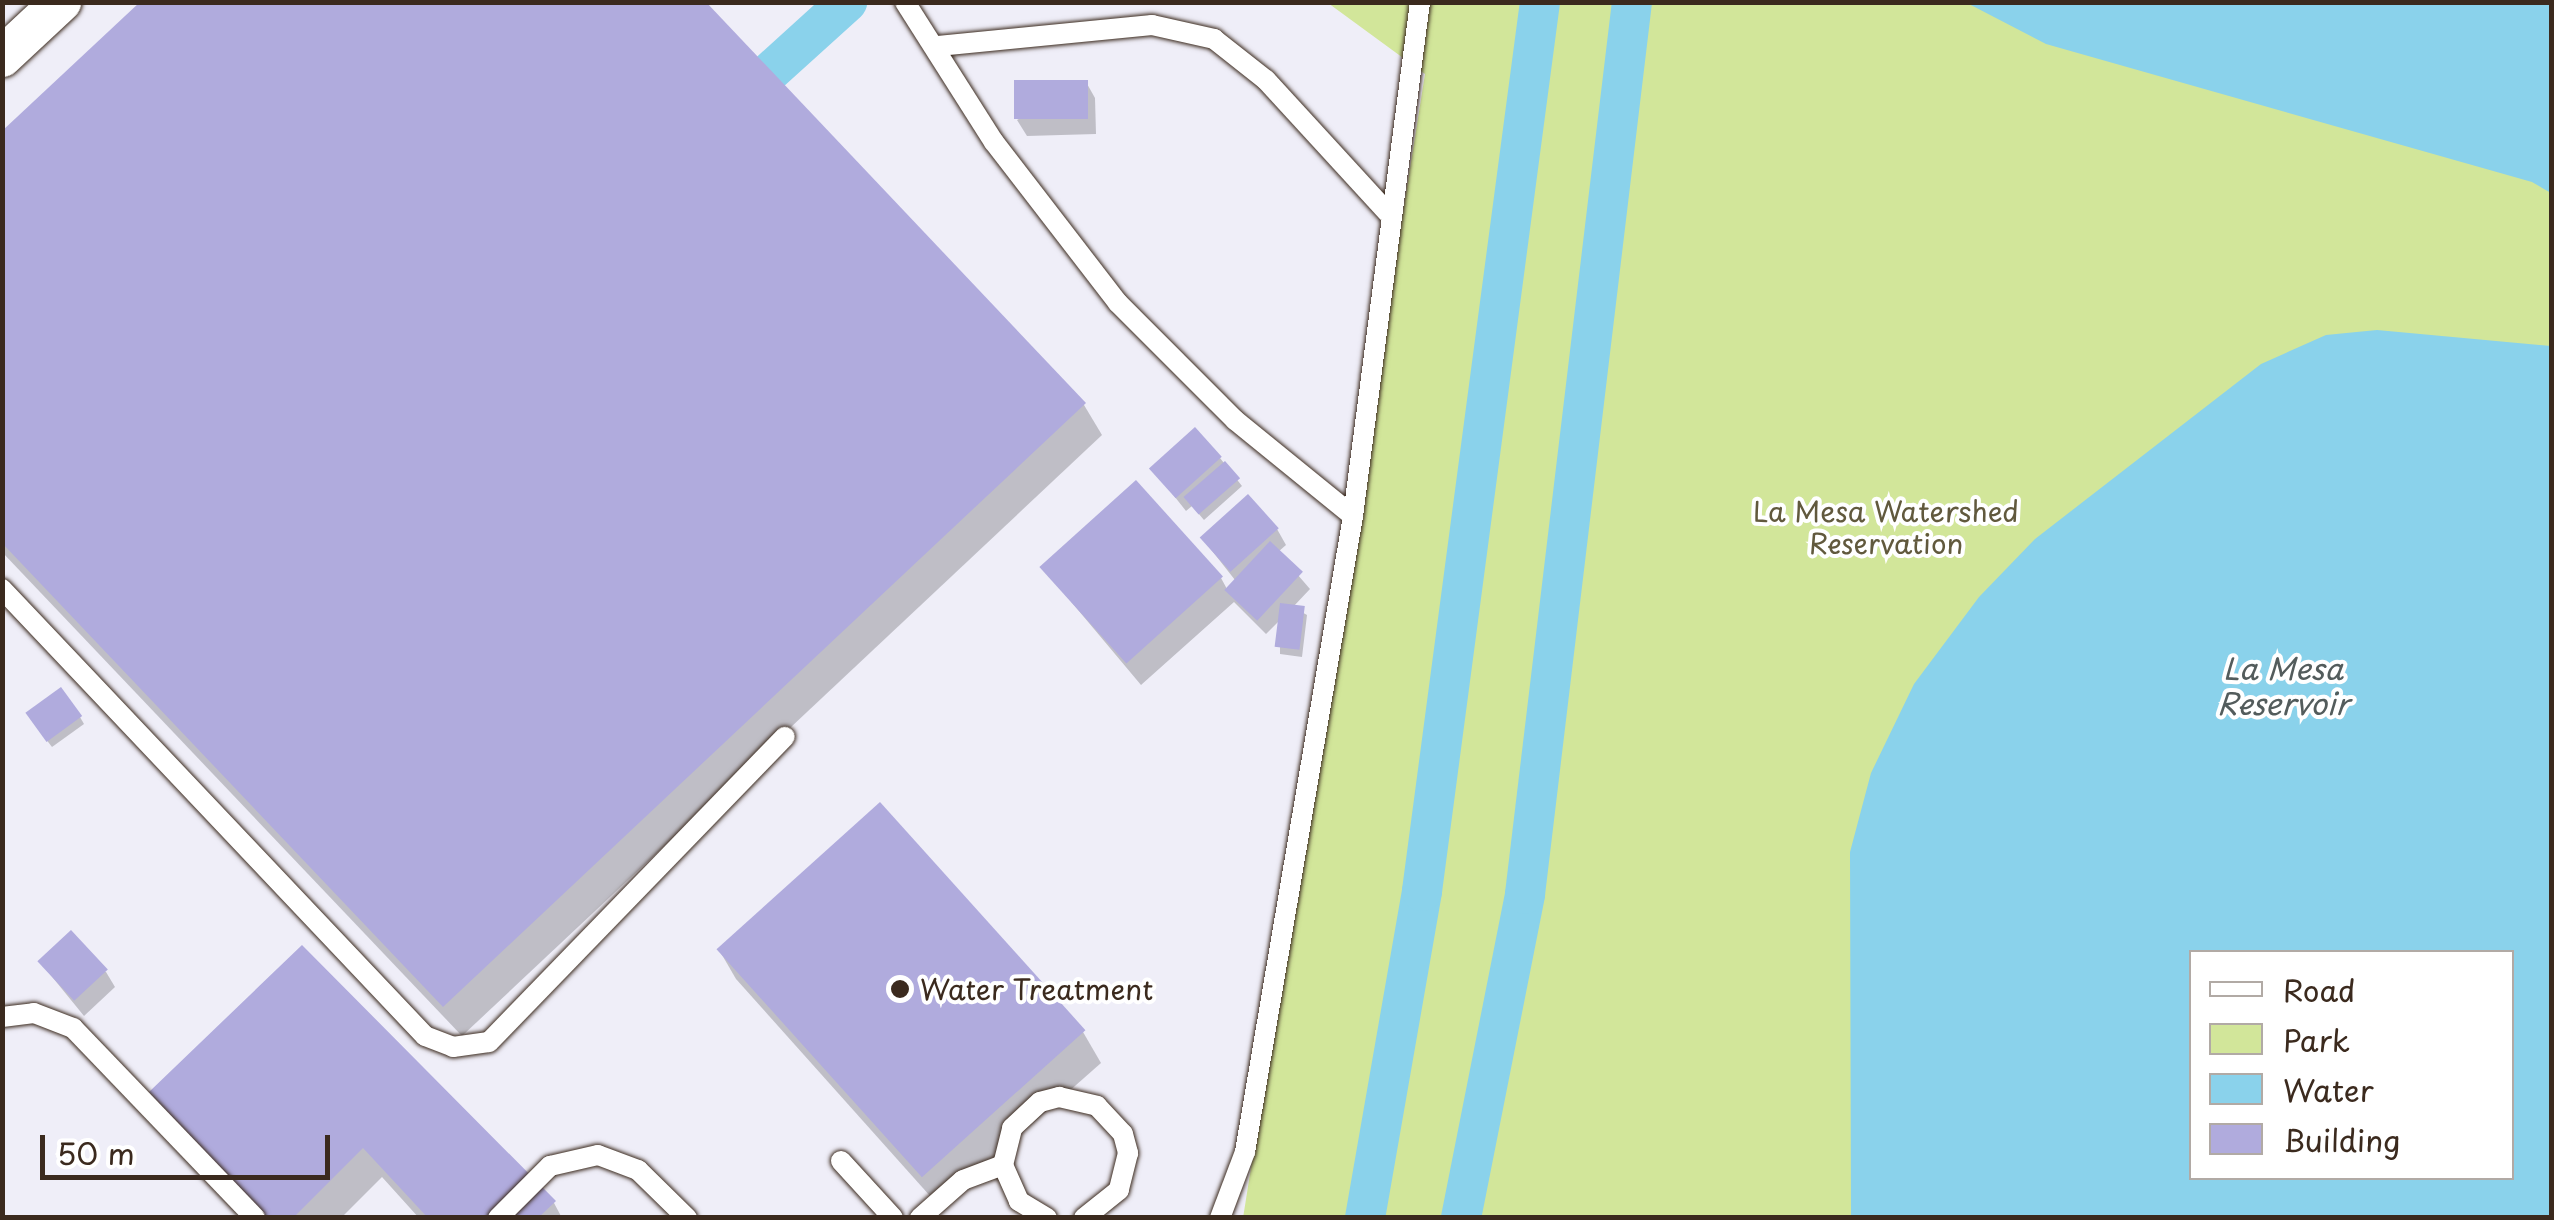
<!DOCTYPE html>
<html>
<head>
<meta charset="utf-8">
<style>
  body { margin:0 }
  #map { position:relative; width:2554px; height:1220px; overflow:hidden; background:#efeef8; font-family:"Playpen Sans",sans-serif }
  div>[style] { position:absolute }
  [style*='--x'] { left:calc(var(--x)*1px); top:calc(var(--y)*1px); width:calc(var(--w)*1px); rotate:calc(var(--a)*1deg) }
  .green>* { inset:0; background:#d2e69a }
  .water>* { inset:0; background:#8ad2eb }
  .shadow>* { inset:0; background:#0003 }
  .canal>* { height:40px; margin:-20px; padding:0 20px; transform-origin:20px; border-radius:20px; background:#8ad2eb }
  .building>* { inset:0; background:#b0abdd; transform-origin:0 0 }
  .roads { filter:drop-shadow(0 0 2px #3b2a1e) drop-shadow(0 0 2px #3b2a1e) }
  .service>* { height:20px; margin:-10px; padding:0 10px; transform-origin:10px; border-radius:10px; background:#fff }
  .minor>* { height:40px; margin:-20px; padding:0 20px; transform-origin:20px; border-radius:20px; background:#fff }
  .dots>* { width:28px; height:28px; translate:-50% -50%; box-sizing:border-box; border:5px solid #fff; border-radius:50% }
  span { translate:-50% -50%; white-space:nowrap; text-align:center; line-height:1.15; -webkit-text-stroke:8px #fff; paint-order:stroke }
  .park-label { font-size:28px; color:#61593d }
  .poi-label { font-size:28px; color:#3b2a1e }
  .left { translate:0 -50%; text-align:left }
  .water-label { font-size:30px; color:#535c5c; font-style:italic }
  .frame { position:absolute; inset:0; border:5px solid #3b2a1e; pointer-events:none }
  .legend { position:absolute; left:2189px; top:950px; width:325px; height:230px; box-sizing:border-box; background:#fff; border:2px solid #b1aaa5; margin:0; padding:12px 18px; list-style:none; font-size:30px; color:#3b2a1e }
  .legend li { display:flex; align-items:center; gap:20px; height:50px }
  .legend b { width:50px; border:2px solid #b1aaa5 }
  .scale { position:absolute; left:40px; top:1135px; width:290px; height:45px; box-sizing:border-box; border:5px solid #3b2a1e; border-top:0; padding-left:12px; font-size:30px; line-height:35px; white-space:nowrap; color:#3b2a1e; -webkit-text-stroke:8px #fff; paint-order:stroke }
</style>
</head>
<body>
<div id="map">
  <div class="green">
    <div style="clip-path:polygon(evenodd,1328px 3px,2551px 3px,2551px 1217px,1243px 1218px,1425px 74px,1328px 3px,2192px 952px,2512px 952px,2512px 1178px,2192px 1178px,2192px 952px)"></div>
  </div>
  <div class="water">
    <div style="clip-path:polygon(1967px 3px,2551px 3px,2551px 193px,2532px 182px,2046px 44px)"></div>
    <div style="clip-path:polygon(evenodd,2377px 330px,2551px 346px,2551px 1217px,1851px 1217px,1850px 852px,1871px 773px,1914px 684px,1979px 597px,2035px 539px,2261px 364px,2326px 335px,2377px 330px,2192px 952px,2512px 952px,2512px 1178px,2192px 1178px,2192px 952px)"></div>
  </div>
  <div class="shadow">
    <div style="clip-path:polygon(1086px 82px,1095px 98px,1096px 134px,1027px 136px,1017px 120px)"></div>
    <div style="clip-path:polygon(2px 135px,1084px 405px,1102px 435px,462px 1036px,2px 552px)"></div>
    <div style="clip-path:polygon(1220px 458px,1242px 486px,1204px 520px,1192px 506px,1186px 511px,1152px 468px)"></div>
    <div style="clip-path:polygon(1277px 529px,1286px 545px,1278px 552px,1310px 589px,1293px 607px,1307px 615px,1302px 657px,1280px 654px,1280px 620px,1266px 634px,1234px 602px,1141px 685px,1042px 567px,1221px 578px,1227px 589px,1235px 580px,1202px 538px)"></div>
    <div style="clip-path:polygon(80px 717px,84px 724px,52px 747px,32px 721px)"></div>
    <div style="clip-path:polygon(718px 948px,1083px 1032px,1101px 1063px,939px 1206px,736px 979px)"></div>
    <div style="clip-path:polygon(302px 949px,554px 1203px,562px 1218px,419px 1218px,382px 1177px,341px 1218px,259px 1218px,170px 1123px,152px 1092px)"></div>
    <div style="clip-path:polygon(40px 962px,106px 972px,115px 987px,84px 1016px)"></div>
  </div>
  <div class="canal">
    <div style="--x:771;--y:71;--w:103;--a:-42.2"></div>
    <div style="--x:1365;--y:1218;--w:332;--a:-80.1"></div>
    <div style="--x:1422;--y:891;--w:897;--a:-82.44"></div>
    <div style="--x:1461;--y:1218;--w:330;--a:-78.8"></div>
    <div style="--x:1525;--y:894;--w:898;--a:-83.16"></div>
  </div>
  <div class="building">
    <div style="clip-path:polygon(140px 2px,706px 2px,1086px 403px,443px 1007px,2px 543px,2px 131px)"></div>
    <div style="left:1088px;top:80px;width:39px;height:74px;rotate:90deg"></div>
    <div style="left:1195px;top:427px;width:40px;height:62px;rotate:48deg"></div>
    <div style="left:1225px;top:461px;width:23px;height:55px;rotate:49deg"></div>
    <div style="left:1136px;top:480px;width:130px;height:130px;rotate:48deg"></div>
    <div style="left:1248px;top:494px;width:46px;height:65px;rotate:48deg"></div>
    <div style="left:1270px;top:541px;width:45px;height:67px;rotate:43deg"></div>
    <div style="left:1280px;top:603px;width:25px;height:44px;rotate:7deg"></div>
    <div style="left:61px;top:687px;width:36px;height:44px;rotate:54deg"></div>
    <div style="left:880px;top:802px;width:307px;height:220px;rotate:48deg"></div>
    <div style="left:71px;top:930px;width:54px;height:46px;rotate:47deg"></div>
    <div style="clip-path:polygon(302px 945px,556px 1201px,538px 1218px,428px 1218px,363px 1148px,293px 1218px,267px 1218px,149px 1092px)"></div>
  </div>
  <div class="roads">
    <div class="service">
      <div style="--x:905;--y:2;--w:166;--a:57.6"></div>
      <div style="--x:994;--y:142;--w:203;--a:52.4"></div>
      <div style="--x:1118;--y:303;--w:165;--a:45"></div>
      <div style="--x:1235;--y:420;--w:152;--a:39.1"></div>
      <div style="--x:938;--y:46;--w:215;--a:-5.6"></div>
      <div style="--x:1152;--y:25;--w:64;--a:12.7"></div>
      <div style="--x:1214;--y:39;--w:66;--a:38.3"></div>
      <div style="--x:1266;--y:80;--w:180;--a:47.5"></div>
      <div style="--x:2;--y:589;--w:615;--a:46.58"></div>
      <div style="--x:425;--y:1036;--w:30;--a:21"></div>
      <div style="--x:453;--y:1047;--w:36;--a:-8"></div>
      <div style="--x:489;--y:1042;--w:425;--a:-45.9"></div>
      <div style="--x:2;--y:1017;--w:32;--a:-7"></div>
      <div style="--x:34;--y:1013;--w:42;--a:21"></div>
      <div style="--x:73;--y:1028;--w:263;--a:46.2"></div>
      <div style="--x:841;--y:1161;--w:77;--a:47.6"></div>
      <div style="--x:498;--y:1218;--w:74;--a:-45"></div>
      <div style="--x:550;--y:1166;--w:49;--a:-12.9"></div>
      <div style="--x:598;--y:1155;--w:43;--a:20.6"></div>
      <div style="--x:638;--y:1170;--w:69;--a:44.4"></div>
      <div style="--x:920;--y:1218;--w:57;--a:-41.5"></div>
      <div style="--x:963;--y:1180;--w:43;--a:-20.6"></div>
      <div style="--x:1047;--y:1218;--w:33;--a:-149"></div>
      <div style="--x:1019;--y:1201;--w:39;--a:-114"></div>
      <div style="--x:1003;--y:1165;--w:38;--a:-76"></div>
      <div style="--x:1012;--y:1128;--w:38;--a:-43"></div>
      <div style="--x:1040;--y:1102;--w:20;--a:-15"></div>
      <div style="--x:1059;--y:1097;--w:39;--a:13"></div>
      <div style="--x:1097;--y:1106;--w:38;--a:47"></div>
      <div style="--x:1123;--y:1134;--w:20;--a:75"></div>
      <div style="--x:1128;--y:1153;--w:38;--a:104"></div>
      <div style="--x:1119;--y:1190;--w:45;--a:141.3"></div>
      <div style="--x:1220;--y:1218;--w:71;--a:-69.3"></div>
      <div style="--x:1245;--y:1152;--w:645;--a:-80.36"></div>
      <div style="--x:1353;--y:516;--w:518;--a:-82.57"></div>
    </div>
    <div class="minor">
      <div style="--x:2;--y:57;--w:81;--a:-43"></div>
    </div>
  </div>
  <div class="dots">
    <div style="left:900px;top:989px;background:#3b2a1e"></div>
  </div>
  <div class="park-label">
    <span style="left:1886px;top:527px">La Mesa Watershed<br>Reservation</span>
  </div>
  <div class="poi-label">
    <span class="left" style="left:920px;top:989px">Water Treatment</span>
  </div>
  <div class="water-label">
    <span style="left:2283px;top:685px">La Mesa<br>Reservoir</span>
  </div>
  <div class="frame"></div>
  <ul class="legend">
  <li><b style="height:12px;background:#fff"></b>Road</li>
  <li><b style="height:28px;background:#d2e69a"></b>Park</li>
  <li><b style="height:28px;background:#8ad2eb"></b>Water</li>
  <li><b style="height:28px;background:#b0abdd"></b>Building</li>
  </ul>
  <div class="scale">50 m</div>
</div>
</body>
</html>
